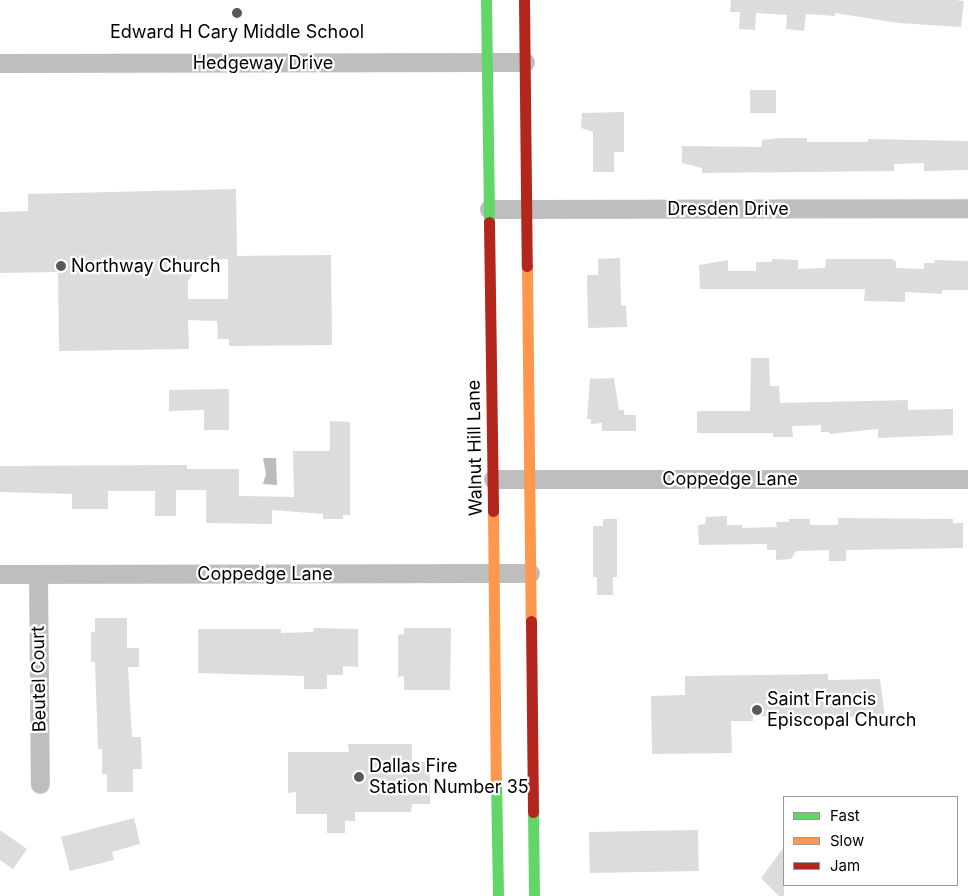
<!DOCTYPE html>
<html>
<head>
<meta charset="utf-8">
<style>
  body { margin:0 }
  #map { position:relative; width:968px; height:896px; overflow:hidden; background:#fff; font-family:Inter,sans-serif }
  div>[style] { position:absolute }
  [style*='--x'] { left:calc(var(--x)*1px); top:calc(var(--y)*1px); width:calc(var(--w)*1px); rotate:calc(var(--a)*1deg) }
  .water>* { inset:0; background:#bcbcbc }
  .building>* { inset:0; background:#dcdcdc; transform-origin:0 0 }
  .street>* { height:19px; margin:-9.5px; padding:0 9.5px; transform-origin:9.5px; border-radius:9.5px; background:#bebebe }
  .fast>* { height:11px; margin:-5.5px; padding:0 5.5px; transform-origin:5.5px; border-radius:5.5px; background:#63d668 }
  .slow>* { height:11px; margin:-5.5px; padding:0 5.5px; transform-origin:5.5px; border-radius:5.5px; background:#ff974d }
  .jam>* { height:11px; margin:-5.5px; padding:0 5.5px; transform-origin:5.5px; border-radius:5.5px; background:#b3261e }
  .dots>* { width:14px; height:14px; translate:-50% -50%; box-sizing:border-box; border:2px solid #fff; border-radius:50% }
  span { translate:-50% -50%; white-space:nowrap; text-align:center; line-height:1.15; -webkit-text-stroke:4.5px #fff; paint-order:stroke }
  .poi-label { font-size:18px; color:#000 }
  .left { translate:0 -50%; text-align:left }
  .street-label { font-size:18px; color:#000 }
  .legend { position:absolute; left:783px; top:796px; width:175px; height:90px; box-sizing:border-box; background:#fff; border:1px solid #999; margin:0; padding:6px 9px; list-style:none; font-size:15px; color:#000 }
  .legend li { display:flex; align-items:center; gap:10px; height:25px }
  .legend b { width:25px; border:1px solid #999 }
</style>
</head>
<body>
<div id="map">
  <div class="water">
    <div style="clip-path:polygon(263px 458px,276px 458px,277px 485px,263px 484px,266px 474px)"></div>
  </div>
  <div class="building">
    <div style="clip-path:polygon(731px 0,955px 0,964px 1px,961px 27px,898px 23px,835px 13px,835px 16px,806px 14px,804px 31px,786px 29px,787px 15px,756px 13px,755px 30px,739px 29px,740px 12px,730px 12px)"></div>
    <div style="left:750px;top:90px;width:26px;height:23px"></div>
    <div style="clip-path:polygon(624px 112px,624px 152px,614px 152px,614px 172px,593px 172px,593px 132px,581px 128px,582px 113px)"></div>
    <div style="clip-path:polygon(780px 138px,807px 138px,807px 142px,868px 142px,868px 139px,968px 141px,968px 170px,924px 171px,924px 163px,894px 164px,894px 171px,702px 173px,702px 168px,682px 163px,682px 146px,762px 147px,762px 140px)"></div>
    <div style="clip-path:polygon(evenodd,236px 189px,237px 256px,331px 255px,332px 345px,229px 346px,229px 339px,218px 339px,217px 321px,188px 320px,189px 349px,59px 351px,58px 272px,0 273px,0 212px,28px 211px,28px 194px,236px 189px,228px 259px,228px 299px,188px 299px,188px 281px,203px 260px,228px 259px)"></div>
    <div style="clip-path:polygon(620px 258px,621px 306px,626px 305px,627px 327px,588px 328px,587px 275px,598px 275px,598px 259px)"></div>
    <div style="clip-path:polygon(772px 259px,798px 260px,798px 269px,825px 268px,826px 259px,892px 259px,896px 262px,896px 268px,924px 269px,924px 263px,935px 263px,935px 260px,968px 261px,968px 290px,942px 290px,942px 294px,905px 292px,905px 302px,864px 301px,865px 289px,700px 289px,699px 265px,728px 260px,728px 271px,756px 271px,756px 262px,772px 262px)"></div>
    <div style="clip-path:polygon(751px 358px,769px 358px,770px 386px,779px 386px,780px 403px,908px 400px,908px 410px,953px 409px,953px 435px,878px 438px,878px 429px,829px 434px,829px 432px,821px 432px,821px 425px,792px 426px,793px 437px,773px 437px,773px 433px,697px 433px,697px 411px,750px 411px)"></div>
    <div style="clip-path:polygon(614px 378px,619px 410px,624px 410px,624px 415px,636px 415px,636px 431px,602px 431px,602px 423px,591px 424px,591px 419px,587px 419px,590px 379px)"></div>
    <div style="clip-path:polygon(229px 389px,229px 430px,204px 430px,204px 410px,169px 411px,169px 390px)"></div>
    <div style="clip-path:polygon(330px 421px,350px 422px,350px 515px,343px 515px,343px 519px,323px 519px,323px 514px,272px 510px,272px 524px,206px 523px,206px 490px,176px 490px,176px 516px,155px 516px,155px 491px,108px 491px,108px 509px,72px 509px,72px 494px,0 492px,0 466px,187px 465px,187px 469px,239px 469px,239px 496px,294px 497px,293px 451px,330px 451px)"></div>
    <div style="clip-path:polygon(727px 516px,727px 525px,742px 525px,742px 528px,777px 527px,776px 522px,789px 522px,789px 519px,810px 519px,810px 525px,838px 525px,838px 518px,953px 519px,953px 523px,963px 523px,963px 548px,846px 550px,846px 561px,829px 561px,829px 550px,796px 551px,791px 559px,776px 560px,776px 550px,767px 550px,767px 544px,699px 545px,698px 525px,705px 524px,706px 517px)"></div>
    <div style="clip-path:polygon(603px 519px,617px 519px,617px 577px,613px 577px,613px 595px,597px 595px,597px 577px,593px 577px,593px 526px,603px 526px)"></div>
    <div style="clip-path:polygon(95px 618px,127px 618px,127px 648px,139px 648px,139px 667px,128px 667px,132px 737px,141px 737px,142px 769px,133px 769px,133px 792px,107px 792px,107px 774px,102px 774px,102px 749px,98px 749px,95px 662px,91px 662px,91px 632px,95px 632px)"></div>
    <div style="clip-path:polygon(314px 628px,358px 629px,358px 667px,343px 666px,343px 675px,327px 675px,327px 689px,304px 689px,304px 676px,198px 673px,198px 629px,281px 629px,281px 633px,313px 632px)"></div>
    <div style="clip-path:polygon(404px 628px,451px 628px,450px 690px,404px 690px,404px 676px,398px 677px,398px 635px,404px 634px)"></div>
    <div style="clip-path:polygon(828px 674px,828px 680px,880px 679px,885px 717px,753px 716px,753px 721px,731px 721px,732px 753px,652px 754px,651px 696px,685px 695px,685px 676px)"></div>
    <div style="clip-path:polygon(348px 744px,412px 744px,412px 762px,430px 762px,430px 804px,412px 804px,411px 812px,355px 812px,355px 821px,345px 821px,345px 833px,327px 833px,327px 814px,296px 814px,296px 792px,288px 793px,288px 752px,349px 752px)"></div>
    <div style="clip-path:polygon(134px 818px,140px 844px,112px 852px,114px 860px,70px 871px,61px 837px)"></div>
    <div style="clip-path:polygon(0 830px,27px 849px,13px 869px,0 860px)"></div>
    <div style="left:698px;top:830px;width:41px;height:109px;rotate:89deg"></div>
    <div style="clip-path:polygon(784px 847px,784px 896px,779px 896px,761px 878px)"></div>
  </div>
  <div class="street">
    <div style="--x:0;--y:63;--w:525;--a:-0.11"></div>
    <div style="--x:489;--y:209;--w:479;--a:-0.1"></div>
    <div style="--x:493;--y:479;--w:475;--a:0"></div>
    <div style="--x:0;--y:574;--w:530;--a:-0.11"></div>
    <div style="--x:38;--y:574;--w:210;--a:89.5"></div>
  </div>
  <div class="fast">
    <div style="--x:486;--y:0;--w:222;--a:89.2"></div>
    <div style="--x:496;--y:780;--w:116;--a:89"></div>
    <div style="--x:533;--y:812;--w:84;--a:89.3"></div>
  </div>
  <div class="slow">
    <div style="--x:527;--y:266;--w:355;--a:89.4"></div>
    <div style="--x:493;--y:511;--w:269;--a:89.4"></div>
  </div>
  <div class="jam">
    <div style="--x:524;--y:0;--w:266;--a:89.4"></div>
    <div style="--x:489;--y:222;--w:289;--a:89.2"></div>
    <div style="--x:531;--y:621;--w:191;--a:89.4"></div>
  </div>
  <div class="dots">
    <div style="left:237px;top:13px;background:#595959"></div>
    <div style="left:61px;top:266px;background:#595959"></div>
    <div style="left:757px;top:710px;background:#595959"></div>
    <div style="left:359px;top:777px;background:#595959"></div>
  </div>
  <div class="poi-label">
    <span style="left:237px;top:32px">Edward H Cary Middle School</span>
    <span class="left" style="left:71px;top:266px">Northway Church</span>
    <span class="left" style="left:767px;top:710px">Saint Francis<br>Episcopal Church</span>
    <span class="left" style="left:369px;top:777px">Dallas Fire<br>Station Number 35</span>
  </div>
  <div class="street-label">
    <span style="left:263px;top:63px">Hedgeway Drive</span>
    <span style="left:728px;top:209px">Dresden Drive</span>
    <span style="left:475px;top:448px;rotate:-91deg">Walnut Hill Lane</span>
    <span style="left:730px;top:479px">Coppedge Lane</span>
    <span style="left:265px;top:574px">Coppedge Lane</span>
    <span style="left:39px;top:679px;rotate:-91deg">Beutel Court</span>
  </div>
  <ul class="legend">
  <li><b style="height:6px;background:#63d668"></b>Fast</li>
  <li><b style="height:6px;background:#ff974d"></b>Slow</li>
  <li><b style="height:6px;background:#b3261e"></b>Jam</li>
  </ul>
</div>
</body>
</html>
